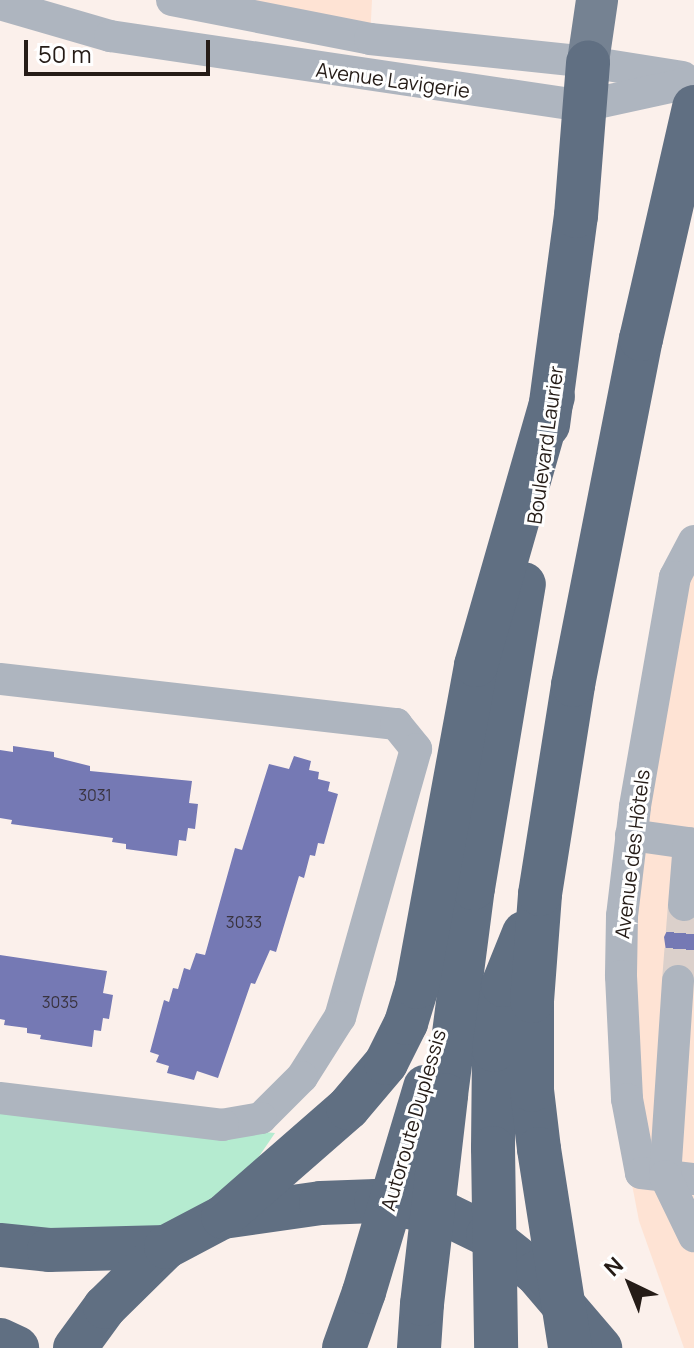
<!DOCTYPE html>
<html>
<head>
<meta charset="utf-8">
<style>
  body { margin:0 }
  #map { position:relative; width:694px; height:1348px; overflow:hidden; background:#fbf0eb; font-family:Manrope,sans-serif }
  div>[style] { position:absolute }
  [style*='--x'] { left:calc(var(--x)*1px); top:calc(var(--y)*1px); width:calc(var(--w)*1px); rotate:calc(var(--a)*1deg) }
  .built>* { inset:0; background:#fee3d4 }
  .green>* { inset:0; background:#b5ebd0 }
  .building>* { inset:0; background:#7579b4 }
  .minor-tunnel>* { height:32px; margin-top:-16px; transform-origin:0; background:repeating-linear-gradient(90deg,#dbd0cb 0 32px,transparent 0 48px) }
  .minor>* { height:32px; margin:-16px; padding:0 16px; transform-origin:16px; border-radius:16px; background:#aeb5bf }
  .major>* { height:42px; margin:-21px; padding:0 21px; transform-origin:21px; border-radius:21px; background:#758292 }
  .highway>* { height:44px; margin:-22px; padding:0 22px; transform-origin:22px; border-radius:22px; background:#606f82 }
  .highway-bridge>* { height:44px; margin:-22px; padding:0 22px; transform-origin:22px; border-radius:22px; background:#606f82 }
  span { translate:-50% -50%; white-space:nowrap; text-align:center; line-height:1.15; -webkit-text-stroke:6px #fff; paint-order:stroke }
  .number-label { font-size:16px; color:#39333e }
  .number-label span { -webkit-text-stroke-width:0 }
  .street-label { font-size:20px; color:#251c17 }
  .north { position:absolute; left:590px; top:1244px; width:80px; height:80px; -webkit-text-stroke:6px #fff; paint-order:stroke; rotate:317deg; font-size:22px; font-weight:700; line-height:32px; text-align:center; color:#251c17 }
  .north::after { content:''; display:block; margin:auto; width:28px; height:36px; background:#251c17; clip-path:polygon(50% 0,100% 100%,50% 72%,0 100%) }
  .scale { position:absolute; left:24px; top:40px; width:186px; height:36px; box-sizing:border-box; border:4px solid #251c17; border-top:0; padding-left:10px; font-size:24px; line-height:28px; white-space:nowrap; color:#251c17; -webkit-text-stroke:6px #fff; paint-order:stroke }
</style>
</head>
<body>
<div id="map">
  <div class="built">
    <div style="clip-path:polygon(172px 0,372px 0,370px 39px)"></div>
    <div style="clip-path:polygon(694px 541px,694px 1348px,684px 1348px,639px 1221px,618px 1111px,615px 1007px)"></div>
  </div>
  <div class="green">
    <div style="clip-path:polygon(0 1106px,275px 1133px,249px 1171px,164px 1232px,0 1245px)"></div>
  </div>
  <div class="building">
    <div style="clip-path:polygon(13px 746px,54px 752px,54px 757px,90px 766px,90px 771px,192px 781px,189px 803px,198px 804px,195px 829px,188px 828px,186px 841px,179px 840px,177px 856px,126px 849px,126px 844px,112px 842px,113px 838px,11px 824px,12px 820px,0 818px,0 750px,13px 752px)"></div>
    <div style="clip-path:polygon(294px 756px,311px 761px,309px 770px,319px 772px,318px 779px,330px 782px,328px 791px,338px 794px,324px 844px,318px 843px,315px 856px,310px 855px,304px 878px,299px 876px,276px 952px,270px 950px,255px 984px,251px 983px,218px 1078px,197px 1071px,194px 1080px,167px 1073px,169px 1066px,156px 1062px,159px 1055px,150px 1052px,164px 1000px,169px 1002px,173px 988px,178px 989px,184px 968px,190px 970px,196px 953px,205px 955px,235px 848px,242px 850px,269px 764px,289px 769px)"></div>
    <div style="clip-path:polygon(672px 920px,683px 924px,694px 921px,694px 971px,680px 962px,668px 965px,664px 937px)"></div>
    <div style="clip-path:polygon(0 955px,107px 971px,103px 993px,113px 995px,109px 1019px,103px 1018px,101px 1031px,94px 1030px,92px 1047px,40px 1039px,41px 1035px,27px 1033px,27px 1028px,4px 1025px,5px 1020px,0 1019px)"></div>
  </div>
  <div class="minor-tunnel">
    <div style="--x:678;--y:981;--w:76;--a:-85.5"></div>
  </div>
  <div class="minor">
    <div style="--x:172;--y:0;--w:202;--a:11.1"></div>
    <div style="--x:370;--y:39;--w:219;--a:6"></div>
    <div style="--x:588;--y:62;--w:96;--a:9"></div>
    <div style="--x:0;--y:4;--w:115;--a:16.2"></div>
    <div style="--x:110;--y:36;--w:478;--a:8.4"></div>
    <div style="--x:583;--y:106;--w:114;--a:-12.2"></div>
    <div style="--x:694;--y:541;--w:41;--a:117.8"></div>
    <div style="--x:675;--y:577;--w:233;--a:99.9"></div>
    <div style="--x:635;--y:807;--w:110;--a:96.8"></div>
    <div style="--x:622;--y:916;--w:60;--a:91"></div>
    <div style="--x:621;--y:976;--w:123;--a:87.2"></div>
    <div style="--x:627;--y:1099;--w:75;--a:79.3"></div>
    <div style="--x:641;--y:1173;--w:53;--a:6.5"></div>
    <div style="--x:0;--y:679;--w:399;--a:6.5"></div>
    <div style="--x:396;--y:724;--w:32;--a:51"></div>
    <div style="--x:416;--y:749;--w:279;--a:105.8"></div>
    <div style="--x:340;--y:1017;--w:71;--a:122.3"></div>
    <div style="--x:302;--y:1077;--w:58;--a:135"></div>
    <div style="--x:261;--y:1118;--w:39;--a:170"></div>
    <div style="--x:223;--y:1125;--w:225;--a:-173.1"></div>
    <div style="--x:631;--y:835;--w:64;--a:8.1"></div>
    <div style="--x:684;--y:905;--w:62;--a:-85.4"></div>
    <div style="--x:678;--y:981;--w:195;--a:93.8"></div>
    <div style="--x:665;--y:1176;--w:67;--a:64.2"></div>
  </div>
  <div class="major">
    <div style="--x:588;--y:62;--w:63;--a:-81.7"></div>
  </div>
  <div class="highway">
    <div style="--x:548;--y:425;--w:211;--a:-82.4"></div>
    <div style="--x:576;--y:216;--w:154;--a:-85.5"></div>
    <div style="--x:446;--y:1095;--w:209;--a:-82.6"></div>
    <div style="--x:473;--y:888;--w:308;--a:-80.5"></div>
    <div style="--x:493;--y:1148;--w:98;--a:-89.4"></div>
    <div style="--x:494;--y:1050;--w:66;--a:-82.1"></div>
    <div style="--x:503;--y:985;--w:56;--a:-68"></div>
    <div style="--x:539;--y:1149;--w:59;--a:-96.8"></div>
    <div style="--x:532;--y:1090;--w:89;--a:-90"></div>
    <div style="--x:532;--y:1001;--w:107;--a:-85.7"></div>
    <div style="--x:540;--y:894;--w:212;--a:-81"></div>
    <div style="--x:573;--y:685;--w:353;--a:-78.9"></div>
    <div style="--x:641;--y:339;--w:238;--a:-77.1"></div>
    <div style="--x:223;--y:1217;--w:99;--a:-8.1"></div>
    <div style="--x:321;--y:1203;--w:55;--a:-2.1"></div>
    <div style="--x:376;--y:1201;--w:70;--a:10.7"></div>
    <div style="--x:445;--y:1214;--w:48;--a:26"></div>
    <div style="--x:488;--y:1235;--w:61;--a:38.4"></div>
    <div style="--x:536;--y:1273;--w:99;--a:49.5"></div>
    <div style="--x:0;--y:1245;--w:49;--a:5.8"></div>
    <div style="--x:49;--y:1250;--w:117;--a:-1.5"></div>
    <div style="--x:0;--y:1340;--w:19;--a:25"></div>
    <div style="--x:75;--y:1348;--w:51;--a:-53.8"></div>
    <div style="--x:105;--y:1307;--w:86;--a:-44.5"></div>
    <div style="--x:166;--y:1247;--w:64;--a:-27.8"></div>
    <div style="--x:223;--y:1217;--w:166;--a:-41.1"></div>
    <div style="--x:348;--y:1108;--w:59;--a:-49.8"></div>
    <div style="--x:386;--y:1063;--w:45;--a:-63.4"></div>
    <div style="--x:406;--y:1023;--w:38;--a:-73"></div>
    <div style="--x:417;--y:987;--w:327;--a:-79.6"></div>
    <div style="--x:476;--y:665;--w:279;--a:-74"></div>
    <div style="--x:344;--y:1348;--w:59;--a:-70.3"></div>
    <div style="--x:419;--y:1348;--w:44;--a:-86.1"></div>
  </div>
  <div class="highway-bridge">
    <div style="--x:493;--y:1148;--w:200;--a:89.1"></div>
    <div style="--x:539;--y:1149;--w:201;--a:81.1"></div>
    <div style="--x:364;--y:1292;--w:214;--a:-73.4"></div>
    <div style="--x:422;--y:1304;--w:210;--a:-83.4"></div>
  </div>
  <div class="number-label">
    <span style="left:95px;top:795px">3031</span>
    <span style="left:244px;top:922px">3033</span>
    <span style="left:60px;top:1002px">3035</span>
  </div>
  <div class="street-label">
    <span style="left:393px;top:80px;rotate:8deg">Avenue Lavigerie</span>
    <span style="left:545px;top:445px;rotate:-82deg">Boulevard Laurier</span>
    <span style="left:632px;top:854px;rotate:-83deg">Avenue des Hôtels</span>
    <span style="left:413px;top:1120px;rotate:-74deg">Autoroute Duplessis</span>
  </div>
  <div class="north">N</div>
  <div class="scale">50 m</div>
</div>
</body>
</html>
